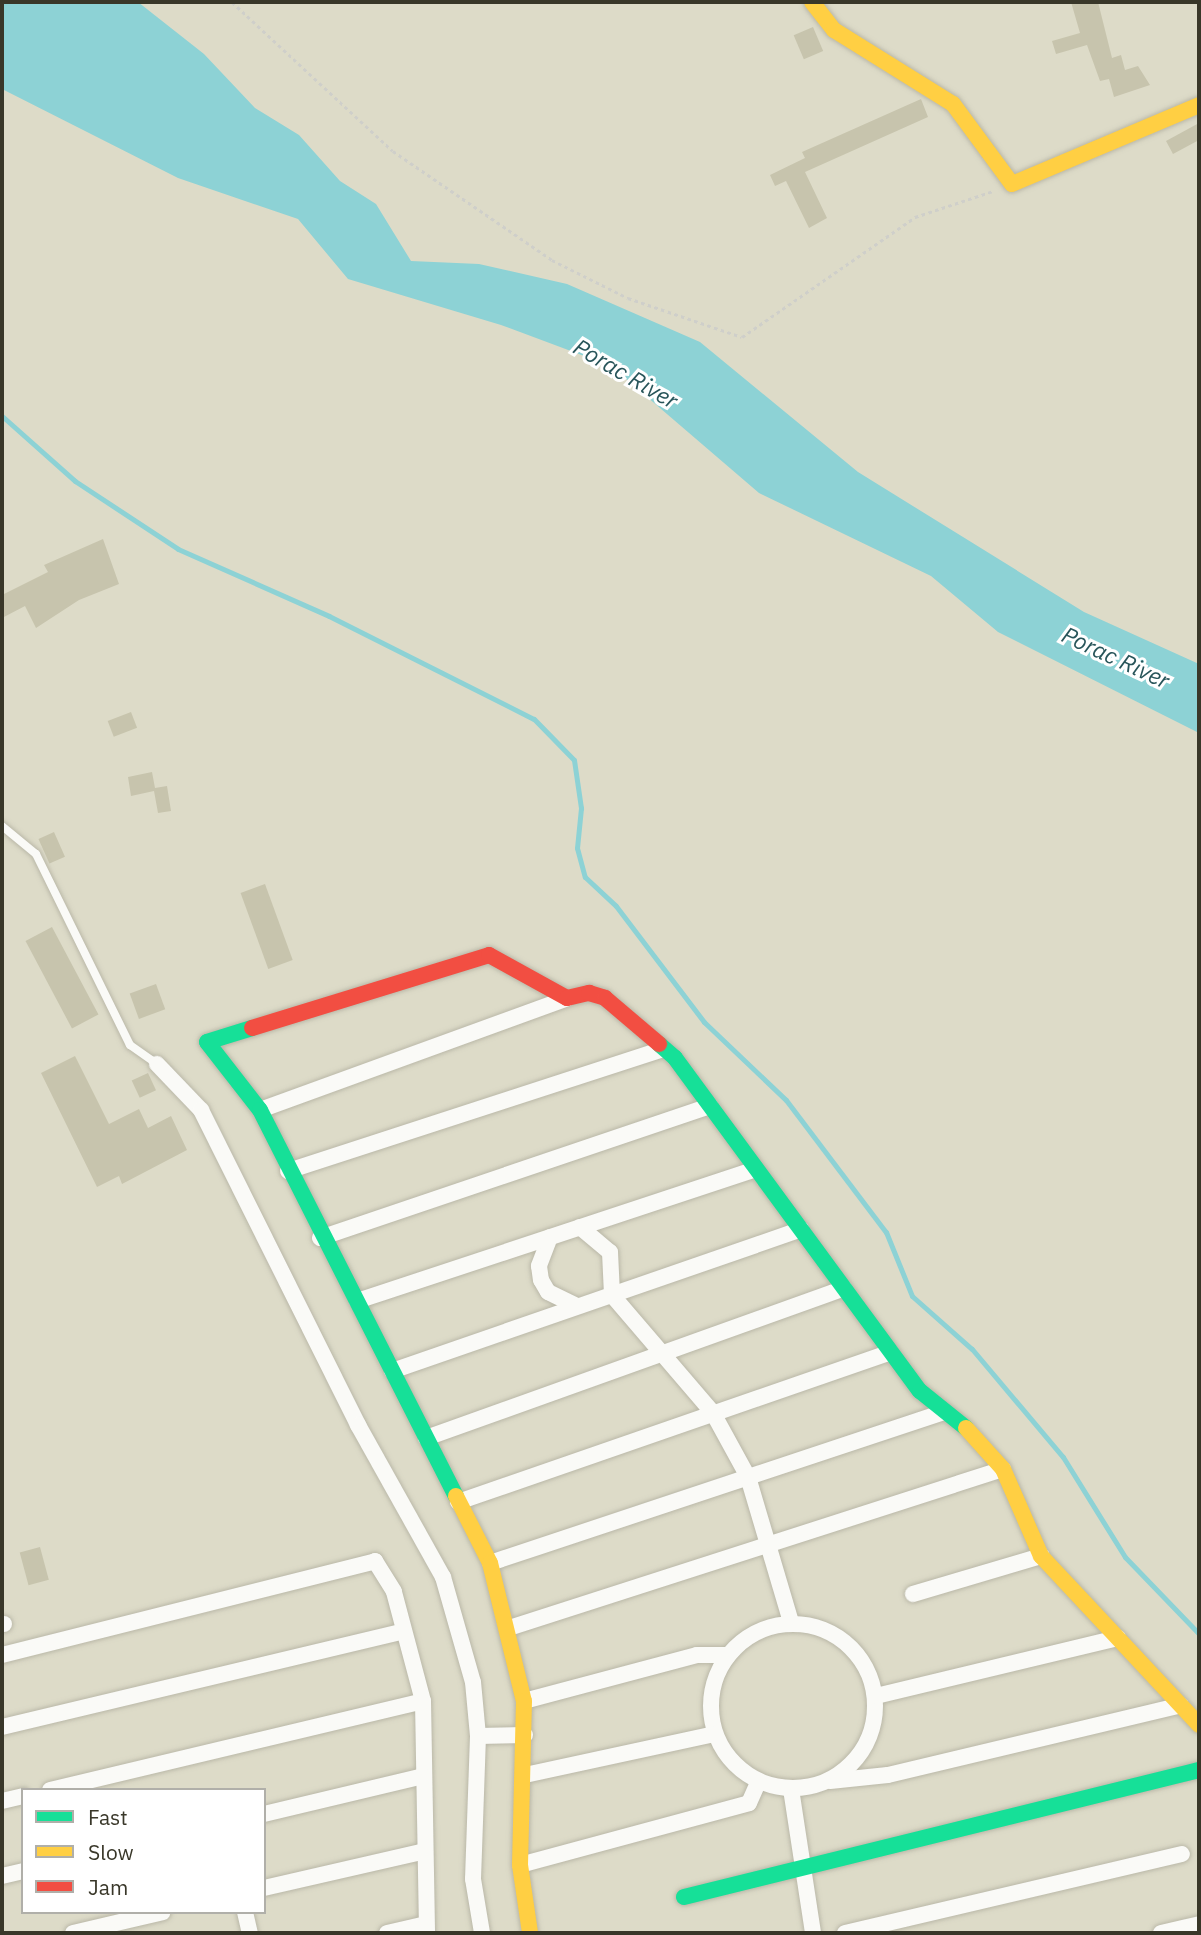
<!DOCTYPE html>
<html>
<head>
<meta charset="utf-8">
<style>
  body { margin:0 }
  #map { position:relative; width:1201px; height:1935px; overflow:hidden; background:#dddbc8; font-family:"IBM Plex Sans",sans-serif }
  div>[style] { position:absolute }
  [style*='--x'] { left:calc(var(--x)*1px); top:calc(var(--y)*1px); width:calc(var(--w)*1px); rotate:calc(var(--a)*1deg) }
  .water>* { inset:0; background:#8dd2d5 }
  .stream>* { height:5px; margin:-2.5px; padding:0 2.5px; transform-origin:2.5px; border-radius:2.5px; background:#8dd2d5 }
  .building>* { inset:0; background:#c7c4ad; transform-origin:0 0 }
  .path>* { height:2.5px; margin-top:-1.25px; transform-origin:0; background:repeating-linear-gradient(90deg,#cfcfca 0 3.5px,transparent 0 7px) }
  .roads { filter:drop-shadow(0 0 2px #bab8a8) drop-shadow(0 0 2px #bab8a8) }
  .lane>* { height:8px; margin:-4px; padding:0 4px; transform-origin:4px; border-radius:4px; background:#fafaf7 }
  .street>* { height:16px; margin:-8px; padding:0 8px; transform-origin:8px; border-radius:8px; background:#fafaf7 }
  .street>.ring { margin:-8px; padding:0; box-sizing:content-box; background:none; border:16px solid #fafaf7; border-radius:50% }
  .fast>* { height:16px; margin:-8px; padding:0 8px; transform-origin:8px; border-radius:8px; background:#16e098 }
  .slow>* { height:16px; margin:-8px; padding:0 8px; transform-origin:8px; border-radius:8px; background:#ffcf43 }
  .jam>* { height:16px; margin:-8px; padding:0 8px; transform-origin:8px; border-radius:8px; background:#f24e42 }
  span { translate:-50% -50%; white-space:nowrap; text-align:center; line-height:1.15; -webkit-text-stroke:6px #fff; paint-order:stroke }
  .water-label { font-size:23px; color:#28555a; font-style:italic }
  .frame { position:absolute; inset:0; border:4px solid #393729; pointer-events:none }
  .legend { position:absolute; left:21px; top:1788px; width:245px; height:126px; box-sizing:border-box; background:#fff; border:2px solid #b0afa9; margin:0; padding:9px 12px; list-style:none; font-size:21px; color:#393729 }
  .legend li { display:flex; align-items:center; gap:14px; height:35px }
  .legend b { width:35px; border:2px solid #b0afa9 }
</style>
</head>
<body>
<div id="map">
  <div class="water">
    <div style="clip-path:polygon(2px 2px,138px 2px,204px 54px,255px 108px,299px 135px,340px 181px,376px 204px,411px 261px,479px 264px,567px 284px,700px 342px,858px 472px,1084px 612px,1199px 664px,1199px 733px,998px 632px,931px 576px,759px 493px,611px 366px,501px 325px,348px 279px,298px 219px,178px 178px,2px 89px)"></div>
  </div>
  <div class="stream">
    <div style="--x:2;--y:416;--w:98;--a:41.7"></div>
    <div style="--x:75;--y:481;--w:123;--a:33.4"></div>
    <div style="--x:178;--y:549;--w:165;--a:23.9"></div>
    <div style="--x:329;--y:616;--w:229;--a:26.7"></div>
    <div style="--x:534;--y:719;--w:57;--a:45.7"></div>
    <div style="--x:574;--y:760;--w:49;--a:81.7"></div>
    <div style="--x:581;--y:808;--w:40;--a:95.7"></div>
    <div style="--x:577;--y:848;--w:30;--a:75"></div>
    <div style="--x:585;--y:877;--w:42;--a:43.1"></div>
    <div style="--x:616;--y:906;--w:146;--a:52.8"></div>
    <div style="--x:704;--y:1022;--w:113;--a:43.6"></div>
    <div style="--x:786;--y:1100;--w:166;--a:52.9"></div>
    <div style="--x:886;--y:1232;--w:69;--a:67.9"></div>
    <div style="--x:912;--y:1296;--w:80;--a:41.5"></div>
    <div style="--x:972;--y:1349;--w:141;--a:49.9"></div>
    <div style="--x:1063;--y:1457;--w:118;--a:58.2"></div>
    <div style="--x:1125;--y:1557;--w:107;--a:46.1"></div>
  </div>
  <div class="building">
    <div style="clip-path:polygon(1071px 2px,1098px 2px,1112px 58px,1121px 55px,1125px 70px,1138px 66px,1150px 85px,1114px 97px,1109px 79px,1100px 81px,1087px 45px,1056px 54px,1052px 41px,1080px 33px)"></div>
    <div style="left:813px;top:27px;width:26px;height:21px;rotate:67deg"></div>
    <div style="clip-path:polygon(921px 99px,928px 117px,805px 172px,827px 218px,809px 228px,786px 181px,775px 186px,770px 175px,805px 158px,802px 152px)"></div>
    <div style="clip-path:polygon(1199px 123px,1199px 140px,1173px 154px,1166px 141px)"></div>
    <div style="clip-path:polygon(103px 539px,119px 584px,79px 600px,36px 628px,25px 606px,2px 618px,2px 595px,48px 572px,44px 565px)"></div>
    <div style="left:131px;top:712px;width:17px;height:25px;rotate:69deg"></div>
    <div style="clip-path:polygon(152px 772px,155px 788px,167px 786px,171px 811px,158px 813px,154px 791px,131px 796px,128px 777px)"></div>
    <div style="left:54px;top:832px;width:27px;height:17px;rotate:66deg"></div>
    <div style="left:265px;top:884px;width:81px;height:26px;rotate:70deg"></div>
    <div style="left:52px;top:927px;width:99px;height:30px;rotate:62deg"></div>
    <div style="left:156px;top:984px;width:27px;height:28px;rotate:70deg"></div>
    <div style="clip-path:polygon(75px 1056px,109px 1124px,139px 1109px,148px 1128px,171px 1116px,187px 1150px,122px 1184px,119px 1176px,97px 1187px,41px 1073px)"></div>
    <div style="left:148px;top:1073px;width:19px;height:18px;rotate:65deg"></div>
    <div style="left:40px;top:1547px;width:34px;height:21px;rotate:75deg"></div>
  </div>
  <div class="path">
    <div style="--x:232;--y:2;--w:219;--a:42.8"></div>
    <div style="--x:393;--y:151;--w:193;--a:34.4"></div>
    <div style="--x:552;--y:260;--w:85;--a:26.6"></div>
    <div style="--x:628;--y:298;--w:120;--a:18.9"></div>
    <div style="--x:742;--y:337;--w:211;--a:-34.7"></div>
    <div style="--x:915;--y:217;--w:82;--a:-18.4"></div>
  </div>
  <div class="roads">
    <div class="lane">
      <div style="--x:2;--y:826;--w:44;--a:39.5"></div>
      <div style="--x:36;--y:854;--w:213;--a:63.8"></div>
      <div style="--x:130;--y:1045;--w:33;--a:35"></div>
    </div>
    <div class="street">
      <div style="--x:157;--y:1064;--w:64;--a:46.3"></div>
      <div style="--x:201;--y:1110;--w:352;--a:63.5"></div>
      <div style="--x:358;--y:1425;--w:174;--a:60.8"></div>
      <div style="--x:443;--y:1577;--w:109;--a:74.1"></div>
      <div style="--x:473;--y:1682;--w:54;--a:84.7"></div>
      <div style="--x:478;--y:1736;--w:143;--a:92"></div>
      <div style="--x:473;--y:1879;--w:55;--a:80.5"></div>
      <div style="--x:260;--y:1110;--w:327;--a:-20"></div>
      <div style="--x:288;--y:1171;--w:395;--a:-18"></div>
      <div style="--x:580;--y:1227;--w:39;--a:40"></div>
      <div style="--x:610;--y:1252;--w:43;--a:87.3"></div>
      <div style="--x:612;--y:1295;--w:155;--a:49.4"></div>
      <div style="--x:713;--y:1413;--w:73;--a:61.3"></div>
      <div style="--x:748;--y:1477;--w:151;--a:73.5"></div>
      <div style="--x:550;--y:1237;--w:31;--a:111"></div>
      <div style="--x:539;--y:1266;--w:14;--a:82"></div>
      <div style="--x:541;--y:1280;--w:14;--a:60"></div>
      <div style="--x:548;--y:1292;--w:32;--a:26"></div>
      <div style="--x:320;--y:1238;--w:412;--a:-18.7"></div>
      <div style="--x:357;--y:1301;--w:420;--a:-18.3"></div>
      <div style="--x:392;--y:1371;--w:433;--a:-19.1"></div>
      <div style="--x:426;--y:1438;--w:444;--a:-19.7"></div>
      <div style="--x:458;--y:1502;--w:458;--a:-19.1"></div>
      <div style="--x:490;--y:1563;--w:478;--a:-18.4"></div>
      <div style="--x:913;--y:1594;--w:134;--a:-16.5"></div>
      <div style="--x:2;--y:1624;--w:2;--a:0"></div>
      <div class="ring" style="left:711px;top:1624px;width:148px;height:148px"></div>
      <div style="--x:509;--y:1628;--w:519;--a:-17.84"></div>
      <div style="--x:2;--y:1655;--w:385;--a:-14.1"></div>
      <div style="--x:375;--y:1561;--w:36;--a:58"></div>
      <div style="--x:394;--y:1592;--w:113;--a:75.1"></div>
      <div style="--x:423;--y:1701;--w:232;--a:89"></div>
      <div style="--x:876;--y:1696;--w:249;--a:-13.5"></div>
      <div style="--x:524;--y:1701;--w:179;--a:-14.9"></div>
      <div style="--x:697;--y:1655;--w:31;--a:0"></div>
      <div style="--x:2;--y:1727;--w:413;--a:-13.4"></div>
      <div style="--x:478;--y:1736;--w:47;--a:-1.2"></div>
      <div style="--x:525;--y:1775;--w:194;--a:-12.2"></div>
      <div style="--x:830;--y:1781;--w:58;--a:-5.9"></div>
      <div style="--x:888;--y:1775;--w:301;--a:-13.4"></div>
      <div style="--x:791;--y:1789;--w:146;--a:81.3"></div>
      <div style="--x:50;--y:1790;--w:383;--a:-13.4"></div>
      <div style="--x:2;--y:1801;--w:22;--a:-13"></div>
      <div style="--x:264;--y:1814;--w:164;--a:-13.4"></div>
      <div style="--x:520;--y:1865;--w:237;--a:-15.1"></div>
      <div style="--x:749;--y:1803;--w:24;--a:-66"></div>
      <div style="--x:2;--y:1876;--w:22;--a:-13"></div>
      <div style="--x:264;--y:1888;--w:165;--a:-12.9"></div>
      <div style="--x:245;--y:1912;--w:22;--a:77"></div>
      <div style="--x:73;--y:1933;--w:92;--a:-13.1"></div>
      <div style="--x:387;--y:1933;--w:39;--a:-13"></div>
      <div style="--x:845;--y:1933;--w:346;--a:-13.2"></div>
      <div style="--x:1161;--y:1933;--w:39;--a:-13"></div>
    </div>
    <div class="fast">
      <div style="--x:252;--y:1028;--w:47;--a:162.7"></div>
      <div style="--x:207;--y:1042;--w:86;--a:52.1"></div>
      <div style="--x:260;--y:1110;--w:433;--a:63.1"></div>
      <div style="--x:659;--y:1044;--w:21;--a:41"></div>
      <div style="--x:675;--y:1058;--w:413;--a:53.7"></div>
      <div style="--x:920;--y:1391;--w:59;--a:38.8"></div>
      <div style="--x:684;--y:1897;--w:530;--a:-13.85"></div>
    </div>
    <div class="slow">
      <div style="--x:812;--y:2;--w:36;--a:52"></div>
      <div style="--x:834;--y:30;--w:140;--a:31.9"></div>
      <div style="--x:953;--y:104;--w:99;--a:53.6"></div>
      <div style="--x:1012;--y:184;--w:203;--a:-22.9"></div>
      <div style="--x:966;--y:1428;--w:55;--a:47.9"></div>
      <div style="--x:1003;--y:1469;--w:95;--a:66.4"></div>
      <div style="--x:1041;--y:1556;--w:231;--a:46.9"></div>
      <div style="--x:456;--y:1496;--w:75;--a:63.1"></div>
      <div style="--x:490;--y:1563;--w:142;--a:76.2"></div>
      <div style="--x:524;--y:1701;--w:164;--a:91.4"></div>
      <div style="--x:520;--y:1865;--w:69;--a:81.6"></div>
    </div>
    <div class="jam">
      <div style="--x:252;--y:1028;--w:248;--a:-17.1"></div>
      <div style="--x:489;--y:955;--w:89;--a:28.9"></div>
      <div style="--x:567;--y:998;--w:23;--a:-13"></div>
      <div style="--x:589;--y:993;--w:17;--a:17"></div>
      <div style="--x:605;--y:998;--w:71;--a:40.4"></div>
    </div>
  </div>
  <div class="water-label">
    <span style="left:626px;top:373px;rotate:30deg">Porac River</span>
    <span style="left:1116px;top:657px;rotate:25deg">Porac River</span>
  </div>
  <div class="frame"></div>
  <ul class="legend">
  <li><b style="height:9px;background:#16e098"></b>Fast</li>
  <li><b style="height:9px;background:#ffcf43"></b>Slow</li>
  <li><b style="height:9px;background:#f24e42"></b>Jam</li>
  </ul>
</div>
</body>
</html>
